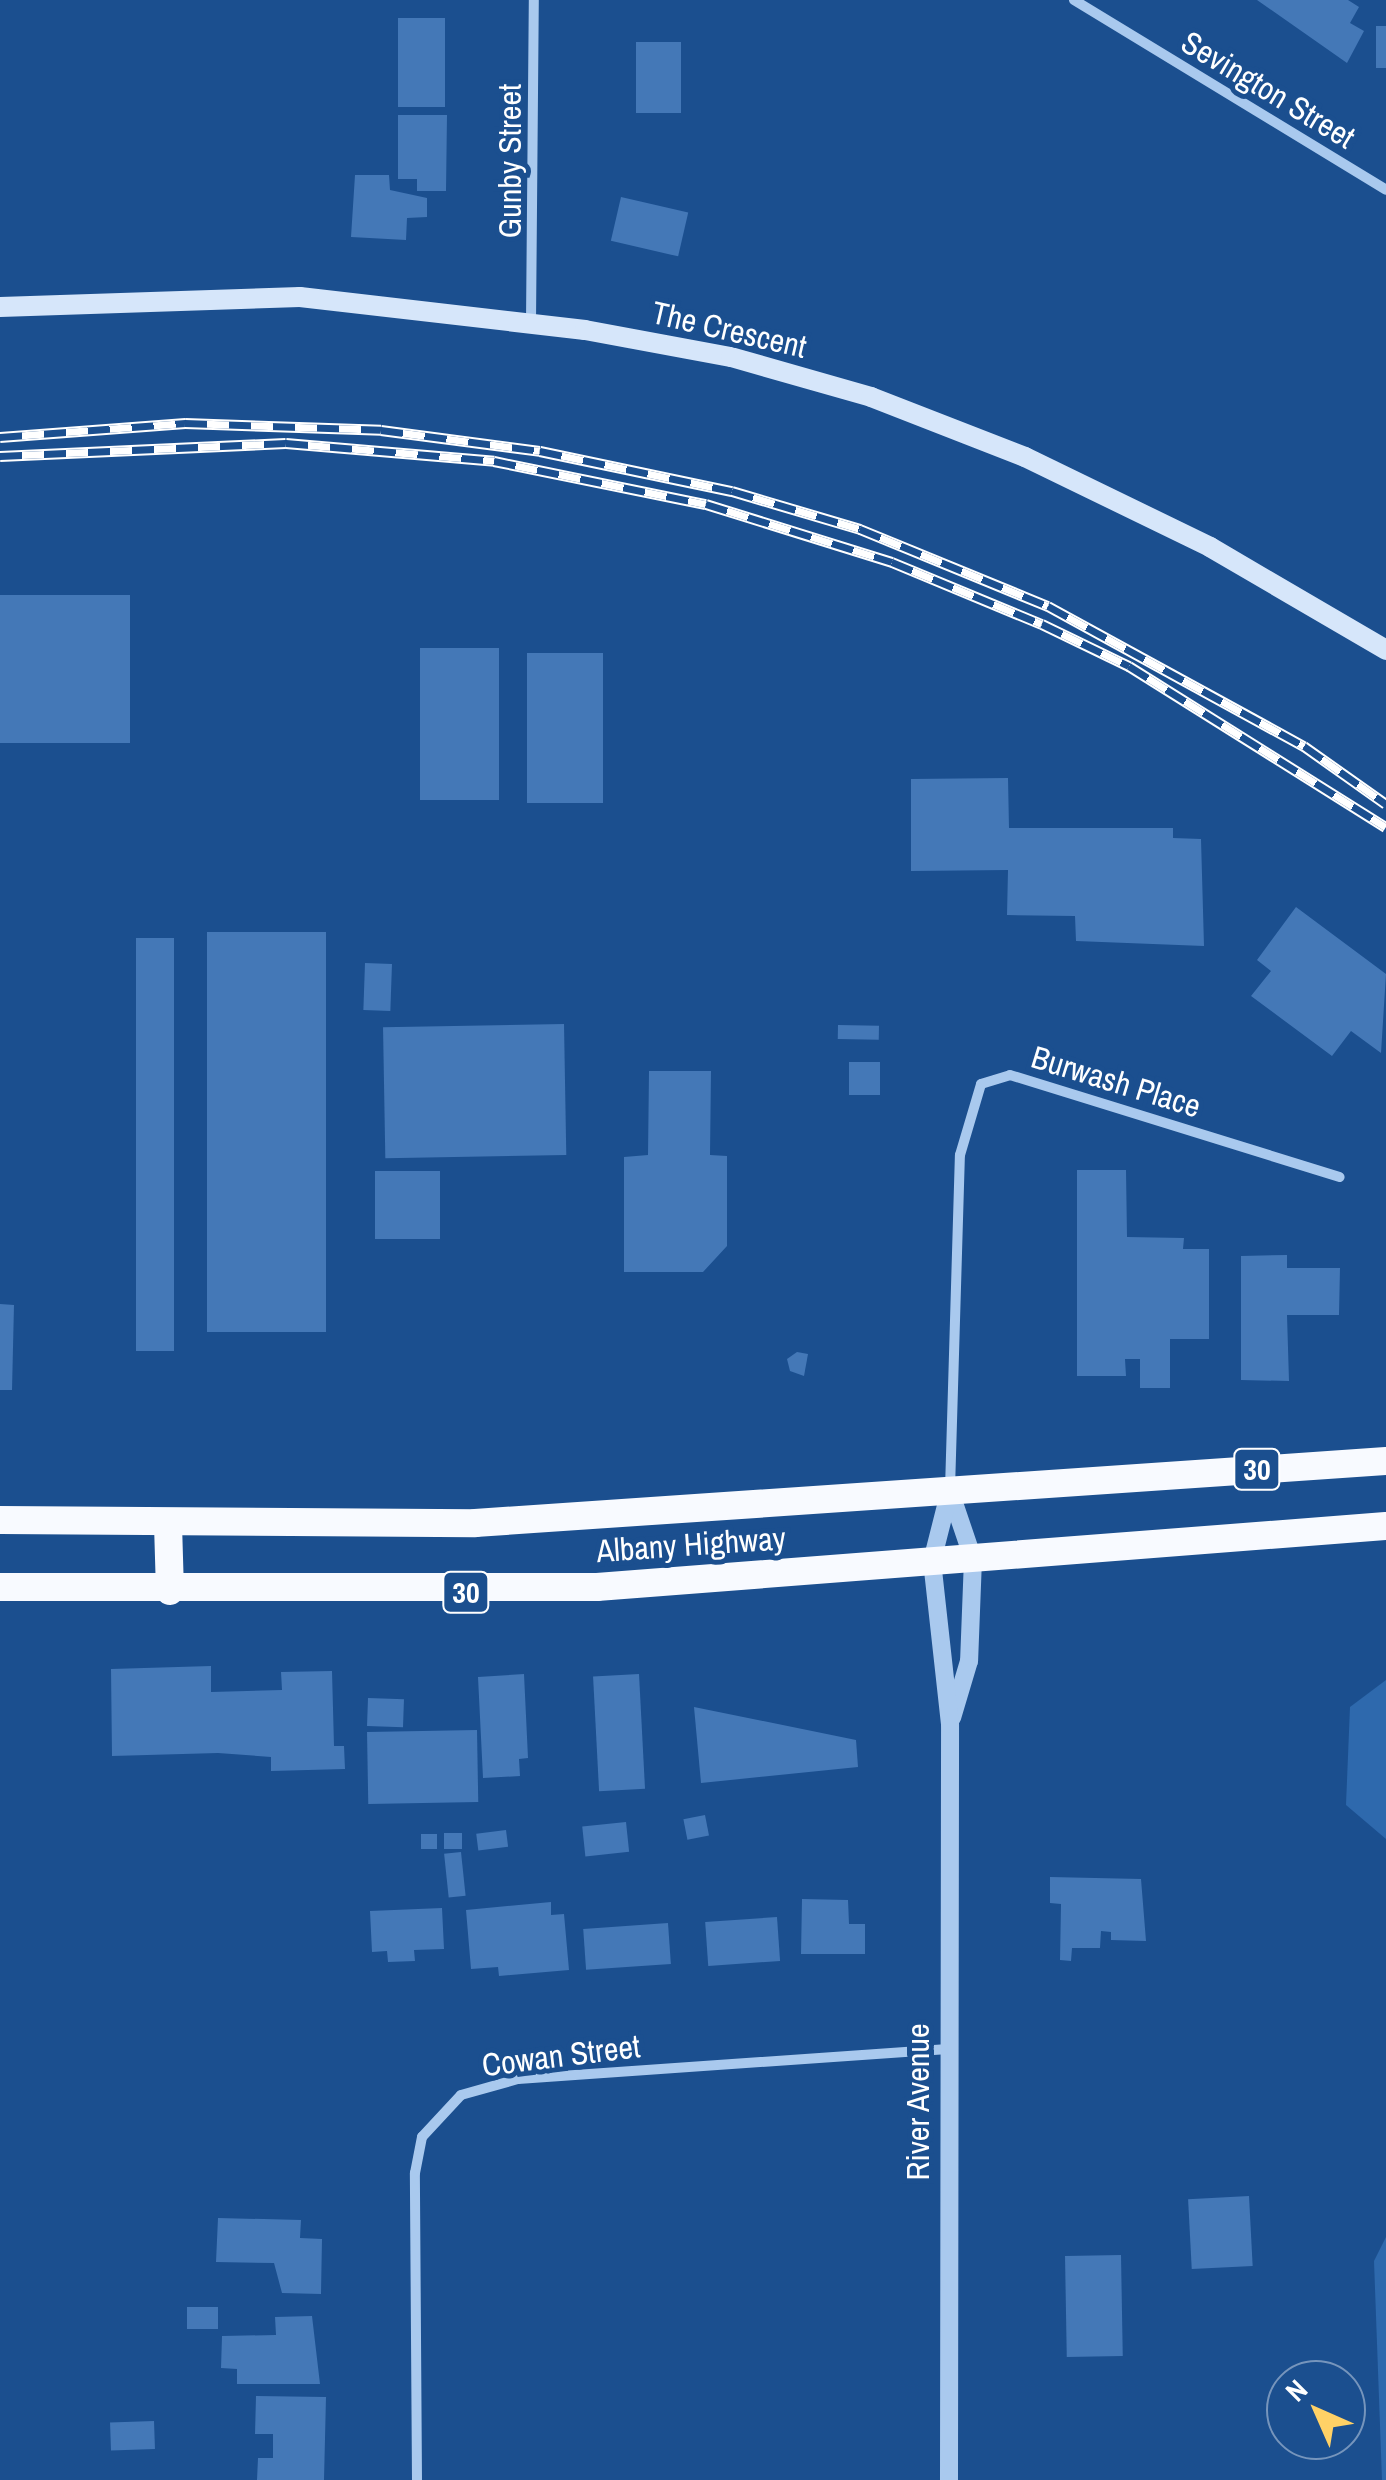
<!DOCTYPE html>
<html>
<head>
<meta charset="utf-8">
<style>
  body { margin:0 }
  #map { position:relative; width:1386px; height:2480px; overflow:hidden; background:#1b4f8f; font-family:"Archivo Narrow",sans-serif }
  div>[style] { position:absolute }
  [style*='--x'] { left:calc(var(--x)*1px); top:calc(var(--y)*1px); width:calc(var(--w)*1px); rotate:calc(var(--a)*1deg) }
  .green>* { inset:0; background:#2e69ad }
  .building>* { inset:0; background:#4478b7; transform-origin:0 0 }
  .minor>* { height:10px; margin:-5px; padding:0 5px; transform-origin:5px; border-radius:5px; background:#a9c9ee }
  .tertiary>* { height:18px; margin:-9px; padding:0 9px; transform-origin:9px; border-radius:9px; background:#a9c9ee }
  .secondary>* { height:20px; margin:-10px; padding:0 10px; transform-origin:10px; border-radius:10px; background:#d6e6fa }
  .trunk>* { height:28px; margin:-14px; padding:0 14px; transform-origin:14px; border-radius:14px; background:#f8faff }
  .rail>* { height:11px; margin-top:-5.5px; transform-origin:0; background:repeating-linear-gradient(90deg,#1b4f8f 0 22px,#fff 0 44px); box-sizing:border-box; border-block:2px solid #fff }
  span { translate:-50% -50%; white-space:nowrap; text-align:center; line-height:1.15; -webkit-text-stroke:10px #1b4f8f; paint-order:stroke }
  .shield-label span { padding:2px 8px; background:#1b4f8f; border:2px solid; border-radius:8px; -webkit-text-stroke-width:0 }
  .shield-label { font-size:30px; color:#fff; font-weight:700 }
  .street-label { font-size:32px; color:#fff }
  .north { position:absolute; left:1266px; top:2360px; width:100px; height:100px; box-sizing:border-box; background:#1b4f8f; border:2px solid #7695bc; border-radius:50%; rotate:315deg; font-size:28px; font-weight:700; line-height:40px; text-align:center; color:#fff }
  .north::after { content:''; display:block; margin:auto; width:35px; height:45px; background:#ffd166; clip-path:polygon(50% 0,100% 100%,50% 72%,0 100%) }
</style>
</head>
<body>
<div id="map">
  <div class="green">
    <div style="clip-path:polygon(1386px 1680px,1386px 1839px,1346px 1805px,1350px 1707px)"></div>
    <div style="clip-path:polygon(1386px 2237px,1386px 2480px,1382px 2480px,1374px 2261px)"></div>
  </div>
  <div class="building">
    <div style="clip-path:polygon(1257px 0,1348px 0,1359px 7px,1350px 23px,1364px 31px,1347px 63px)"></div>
    <div style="left:398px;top:18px;width:47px;height:89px"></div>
    <div style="left:1376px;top:26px;width:10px;height:42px"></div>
    <div style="left:636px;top:42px;width:45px;height:71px"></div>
    <div style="clip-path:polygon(398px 115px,447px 115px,446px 191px,417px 191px,417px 179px,398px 179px)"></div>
    <div style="clip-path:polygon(355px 175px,389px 175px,390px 190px,427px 198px,427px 217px,407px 218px,406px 240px,351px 237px)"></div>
    <div style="left:621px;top:197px;width:69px;height:45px;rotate:13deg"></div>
    <div style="left:0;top:595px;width:130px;height:148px"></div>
    <div style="left:499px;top:648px;width:152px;height:79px;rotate:90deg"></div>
    <div style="left:527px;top:653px;width:76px;height:150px"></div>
    <div style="clip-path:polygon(1008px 778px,1009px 828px,1173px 828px,1173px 838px,1201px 839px,1204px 946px,1076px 941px,1075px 916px,1007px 915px,1008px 870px,911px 871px,911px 779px)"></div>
    <div style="clip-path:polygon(1296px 907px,1386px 974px,1381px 1053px,1351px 1031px,1332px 1056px,1251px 996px,1271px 971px,1257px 960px)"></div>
    <div style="left:326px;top:932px;width:400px;height:119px;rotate:90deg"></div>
    <div style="left:174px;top:938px;width:413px;height:38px;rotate:90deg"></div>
    <div style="left:365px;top:963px;width:27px;height:47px;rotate:2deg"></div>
    <div style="left:564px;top:1024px;width:131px;height:181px;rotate:89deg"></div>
    <div style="left:838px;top:1025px;width:41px;height:14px;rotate:1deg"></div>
    <div style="left:849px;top:1062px;width:31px;height:33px"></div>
    <div style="clip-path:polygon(649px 1071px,711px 1071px,710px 1155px,727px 1156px,727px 1246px,703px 1272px,624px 1272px,624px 1157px,648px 1155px)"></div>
    <div style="clip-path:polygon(1077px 1170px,1126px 1170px,1127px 1237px,1184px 1238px,1183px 1249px,1209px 1249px,1209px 1339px,1170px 1339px,1170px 1388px,1140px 1388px,1140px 1359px,1125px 1359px,1126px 1376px,1077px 1376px)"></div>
    <div style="left:375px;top:1171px;width:65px;height:68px"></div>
    <div style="clip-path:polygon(1287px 1255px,1287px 1268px,1340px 1268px,1339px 1315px,1287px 1315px,1289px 1381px,1241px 1380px,1241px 1256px)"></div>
    <div style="clip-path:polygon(0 1304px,14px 1305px,12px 1390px,0 1390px)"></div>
    <div style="clip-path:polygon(797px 1352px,808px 1354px,804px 1376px,790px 1371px,787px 1359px)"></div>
    <div style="clip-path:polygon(211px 1666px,211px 1692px,282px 1690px,281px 1672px,332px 1671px,334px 1746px,344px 1746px,345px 1769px,271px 1771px,271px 1757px,218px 1753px,112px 1756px,111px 1669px)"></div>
    <div style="clip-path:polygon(524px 1674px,528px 1758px,519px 1759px,520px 1776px,483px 1778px,478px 1677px)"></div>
    <div style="left:639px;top:1674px;width:115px;height:46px;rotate:87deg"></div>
    <div style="left:368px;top:1698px;width:36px;height:28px;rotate:2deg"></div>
    <div style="clip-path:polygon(694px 1707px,856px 1740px,858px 1767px,701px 1783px)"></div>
    <div style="left:477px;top:1730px;width:72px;height:110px;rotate:89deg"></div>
    <div style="left:705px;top:1815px;width:21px;height:22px;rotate:79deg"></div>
    <div style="left:626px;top:1822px;width:30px;height:44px;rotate:84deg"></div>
    <div style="left:506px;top:1830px;width:17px;height:30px;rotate:83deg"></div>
    <div style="left:462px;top:1833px;width:16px;height:18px;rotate:90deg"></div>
    <div style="left:421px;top:1834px;width:16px;height:15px"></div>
    <div style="left:461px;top:1852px;width:44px;height:17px;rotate:84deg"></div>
    <div style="clip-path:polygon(1050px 1877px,1141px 1879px,1146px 1941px,1111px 1940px,1111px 1932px,1101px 1931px,1100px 1948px,1072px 1948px,1071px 1961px,1060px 1960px,1061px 1904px,1050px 1903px)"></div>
    <div style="clip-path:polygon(802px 1899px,848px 1900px,849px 1924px,865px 1924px,865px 1954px,801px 1954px)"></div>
    <div style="clip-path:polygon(551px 1902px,551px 1915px,564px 1914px,569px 1970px,499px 1976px,498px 1967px,471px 1969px,466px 1910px)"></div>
    <div style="clip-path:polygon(442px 1908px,444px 1949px,414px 1950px,415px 1961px,388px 1962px,387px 1951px,372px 1952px,370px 1911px)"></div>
    <div style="left:777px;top:1917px;width:44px;height:72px;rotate:86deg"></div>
    <div style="left:668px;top:1923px;width:41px;height:85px;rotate:86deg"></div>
    <div style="left:1249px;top:2196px;width:70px;height:61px;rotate:87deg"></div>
    <div style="clip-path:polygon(218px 2218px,301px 2220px,300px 2238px,322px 2239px,321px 2294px,282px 2293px,274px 2263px,216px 2262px)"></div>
    <div style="left:1121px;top:2255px;width:101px;height:56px;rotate:89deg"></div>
    <div style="left:187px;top:2307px;width:31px;height:22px"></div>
    <div style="clip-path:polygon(312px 2316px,320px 2384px,237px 2384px,237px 2369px,221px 2368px,222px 2336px,276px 2335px,275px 2317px)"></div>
    <div style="clip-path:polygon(256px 2396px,326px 2397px,324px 2480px,257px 2480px,258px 2458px,273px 2458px,273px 2434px,255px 2434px)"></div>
    <div style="left:154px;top:2421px;width:28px;height:44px;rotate:88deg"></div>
  </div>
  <div class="minor">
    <div style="--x:1074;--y:0;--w:365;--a:31.3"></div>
    <div style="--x:531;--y:322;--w:322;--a:-89.5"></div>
    <div style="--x:950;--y:1489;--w:334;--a:-88.3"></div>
    <div style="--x:960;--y:1155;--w:74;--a:-73.5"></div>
    <div style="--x:981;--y:1084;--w:30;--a:-17"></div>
    <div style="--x:1010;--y:1075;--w:345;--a:17.2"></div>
    <div style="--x:417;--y:2480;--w:307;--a:-90.4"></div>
    <div style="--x:415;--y:2173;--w:37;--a:-79"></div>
    <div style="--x:422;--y:2137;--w:57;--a:-47.1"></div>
    <div style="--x:461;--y:2095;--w:59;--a:-15.7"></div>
    <div style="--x:518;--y:2079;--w:431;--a:-4"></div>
  </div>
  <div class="tertiary">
    <div style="--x:950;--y:1491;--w:72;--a:71.3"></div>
    <div style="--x:973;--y:1559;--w:102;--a:92.2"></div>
    <div style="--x:969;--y:1661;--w:59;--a:106.6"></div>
    <div style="--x:949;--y:2480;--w:756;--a:-89.92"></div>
    <div style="--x:950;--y:1724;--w:164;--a:-96.3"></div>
    <div style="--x:932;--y:1561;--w:73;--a:-75.8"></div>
  </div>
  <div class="secondary">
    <div style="--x:0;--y:307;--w:300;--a:-1.9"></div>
    <div style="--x:300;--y:297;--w:287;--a:6.6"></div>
    <div style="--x:585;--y:330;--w:148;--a:10.5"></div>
    <div style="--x:731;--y:357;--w:146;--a:15.9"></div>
    <div style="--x:871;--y:397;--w:165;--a:21.3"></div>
    <div style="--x:1025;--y:457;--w:206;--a:25.9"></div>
    <div style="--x:1210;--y:547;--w:204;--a:30.3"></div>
  </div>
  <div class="trunk">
    <div style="--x:0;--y:1520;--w:475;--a:0.4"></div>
    <div style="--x:475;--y:1523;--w:913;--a:-3.89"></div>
    <div style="--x:168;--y:1524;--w:67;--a:88.3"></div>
    <div style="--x:0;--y:1587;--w:597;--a:0"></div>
    <div style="--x:597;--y:1587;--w:791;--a:-4.42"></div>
  </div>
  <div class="rail">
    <div style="--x:0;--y:437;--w:186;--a:-4.3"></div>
    <div style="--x:185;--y:423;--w:196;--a:2"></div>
    <div style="--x:381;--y:430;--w:160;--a:7.5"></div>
    <div style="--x:540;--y:451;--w:196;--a:11.8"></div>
    <div style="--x:732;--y:491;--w:134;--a:16.5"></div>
    <div style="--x:860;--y:529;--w:203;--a:22.3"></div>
    <div style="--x:1048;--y:606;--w:292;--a:28.7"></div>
    <div style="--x:1304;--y:746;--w:100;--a:35.3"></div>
    <div style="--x:0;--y:456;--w:286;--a:-2.6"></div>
    <div style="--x:286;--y:443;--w:209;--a:4.9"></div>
    <div style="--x:494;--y:461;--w:216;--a:11.5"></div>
    <div style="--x:706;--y:504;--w:195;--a:17.3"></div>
    <div style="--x:892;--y:562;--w:162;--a:22.5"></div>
    <div style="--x:1042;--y:624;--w:97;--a:25.8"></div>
    <div style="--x:1129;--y:666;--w:303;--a:32.1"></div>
  </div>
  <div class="shield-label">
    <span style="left:1257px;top:1469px">30</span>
    <span style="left:466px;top:1592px">30</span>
  </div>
  <div class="street-label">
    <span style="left:1268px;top:90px;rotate:31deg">Sevington Street</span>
    <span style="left:510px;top:161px;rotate:-90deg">Gunby Street</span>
    <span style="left:729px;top:330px;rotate:13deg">The Crescent</span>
    <span style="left:1116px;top:1082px;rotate:17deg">Burwash Place</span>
    <span style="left:691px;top:1545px;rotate:-4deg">Albany Highway</span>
    <span style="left:561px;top:2056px;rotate:-7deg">Cowan Street</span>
    <span style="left:918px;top:2102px;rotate:-90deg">River Avenue</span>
  </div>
  <div class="north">N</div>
</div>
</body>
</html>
